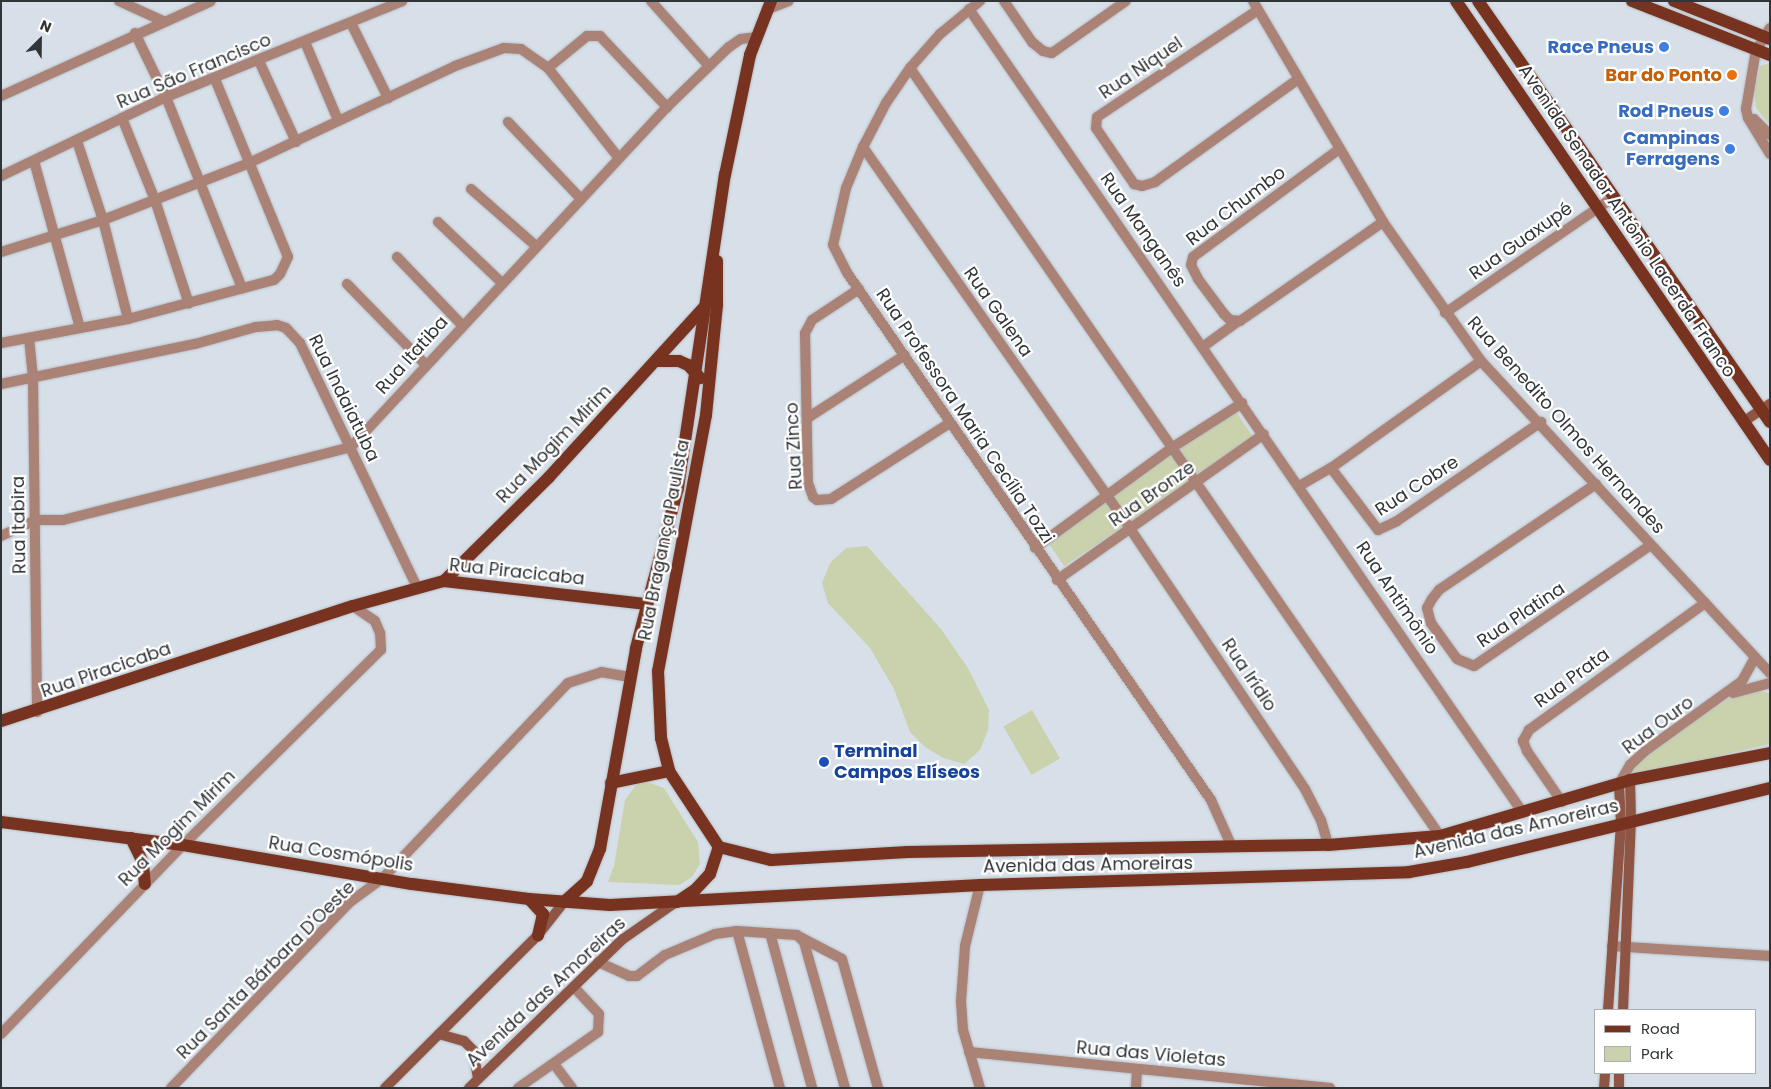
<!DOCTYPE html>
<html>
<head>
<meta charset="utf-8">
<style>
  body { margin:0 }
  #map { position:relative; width:1771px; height:1089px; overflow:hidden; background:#d7dfe8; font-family:Poppins,sans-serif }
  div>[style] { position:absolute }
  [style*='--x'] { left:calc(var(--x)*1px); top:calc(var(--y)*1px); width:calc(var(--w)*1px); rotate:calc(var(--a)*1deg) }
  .green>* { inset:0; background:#cad2ad; transform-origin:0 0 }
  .roads { filter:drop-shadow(0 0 1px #b6bdc5) drop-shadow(0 0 1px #b6bdc5) }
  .street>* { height:10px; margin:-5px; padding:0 5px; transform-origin:5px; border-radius:5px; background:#aa8276 }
  .secondary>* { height:10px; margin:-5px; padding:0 5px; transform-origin:5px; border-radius:5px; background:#8e5444 }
  .primary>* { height:12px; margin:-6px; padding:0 6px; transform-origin:6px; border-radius:6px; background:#77331f }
  .dots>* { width:14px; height:14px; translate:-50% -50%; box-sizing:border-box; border:2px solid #fff; border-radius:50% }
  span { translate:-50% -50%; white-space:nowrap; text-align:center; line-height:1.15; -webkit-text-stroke:4.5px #fff; paint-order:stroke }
  .shop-label { font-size:18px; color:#366cbe; font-weight:700 }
  .right { translate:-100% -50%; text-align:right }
  .street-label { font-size:18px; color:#323538 }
  .food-label { font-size:18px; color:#c56008; font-weight:700 }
  .transit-label { font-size:18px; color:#164399; font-weight:700 }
  .left { translate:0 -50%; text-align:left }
  .frame { position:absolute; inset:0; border:2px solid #323538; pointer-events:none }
  .legend { position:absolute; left:1594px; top:1009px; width:162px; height:65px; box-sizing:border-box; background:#fff; border:1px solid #adaeaf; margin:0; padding:6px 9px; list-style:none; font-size:15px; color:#323538 }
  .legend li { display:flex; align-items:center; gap:10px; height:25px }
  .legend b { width:25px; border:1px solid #adaeaf }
  .north { position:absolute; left:15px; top:15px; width:50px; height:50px; -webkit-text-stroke:4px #fff; paint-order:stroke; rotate:23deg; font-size:14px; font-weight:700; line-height:20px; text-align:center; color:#323538 }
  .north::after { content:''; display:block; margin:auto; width:18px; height:22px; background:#323538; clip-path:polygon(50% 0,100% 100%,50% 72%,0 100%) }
</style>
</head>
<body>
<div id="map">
  <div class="green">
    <div style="clip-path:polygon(1770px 63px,1770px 125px,1756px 108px,1754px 91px,1760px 66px)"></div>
    <div style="left:1235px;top:410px;width:34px;height:229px;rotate:56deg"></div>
    <div style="clip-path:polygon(867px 546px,941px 629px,968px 668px,989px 710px,988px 730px,980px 750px,964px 764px,943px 758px,925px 747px,910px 732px,894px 689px,870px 648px,828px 603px,822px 583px,830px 563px,846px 548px)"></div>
    <div style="clip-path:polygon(1751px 690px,1770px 693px,1770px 744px,1627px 777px,1639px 761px,1693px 722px,1729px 698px)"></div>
    <div style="left:1032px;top:710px;width:56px;height:33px;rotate:60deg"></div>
    <div style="clip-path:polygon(647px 782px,664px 788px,698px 842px,700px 864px,692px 877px,679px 885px,608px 882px,614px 866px,625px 800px,636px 785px)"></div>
  </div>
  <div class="roads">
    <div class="street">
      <div style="--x:119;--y:1;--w:48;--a:24.4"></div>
      <div style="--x:651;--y:1;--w:86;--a:48.3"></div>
      <div style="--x:980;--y:1;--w:52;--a:140.5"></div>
      <div style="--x:940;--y:34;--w:45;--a:131.4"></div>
      <div style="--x:910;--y:68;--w:42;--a:124.4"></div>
      <div style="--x:886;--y:103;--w:50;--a:117.6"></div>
      <div style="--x:863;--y:147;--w:44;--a:112.5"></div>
      <div style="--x:846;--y:188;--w:58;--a:102.8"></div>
      <div style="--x:833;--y:245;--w:33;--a:63"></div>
      <div style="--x:848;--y:274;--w:639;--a:55.39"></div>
      <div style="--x:1211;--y:800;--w:51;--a:65.9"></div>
      <div style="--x:1004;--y:1;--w:50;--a:55.7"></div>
      <div style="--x:1032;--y:42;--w:14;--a:39"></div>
      <div style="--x:1043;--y:51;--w:9;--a:13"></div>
      <div style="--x:1052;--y:53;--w:90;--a:-35.1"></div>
      <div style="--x:1253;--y:1;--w:256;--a:59.5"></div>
      <div style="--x:1383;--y:222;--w:170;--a:54.8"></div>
      <div style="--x:1481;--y:361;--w:425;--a:47.2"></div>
      <div style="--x:768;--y:9;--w:22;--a:-21"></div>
      <div style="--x:969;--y:9;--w:976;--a:55.43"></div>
      <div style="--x:1258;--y:10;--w:193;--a:146.4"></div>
      <div style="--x:1097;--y:117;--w:11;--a:95"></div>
      <div style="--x:1096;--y:128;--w:68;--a:55.8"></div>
      <div style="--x:1134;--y:184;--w:8;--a:14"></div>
      <div style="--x:1142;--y:186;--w:14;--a:-17"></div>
      <div style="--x:1155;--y:182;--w:175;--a:-35.7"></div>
      <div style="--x:351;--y:23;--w:84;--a:63.7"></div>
      <div style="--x:1770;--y:28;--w:26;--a:122"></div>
      <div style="--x:1756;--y:50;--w:60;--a:99.6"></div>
      <div style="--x:1746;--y:109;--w:9;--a:77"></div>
      <div style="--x:1748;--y:118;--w:42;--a:58.6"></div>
      <div style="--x:135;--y:33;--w:71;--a:64.2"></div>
      <div style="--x:166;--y:97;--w:206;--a:68.3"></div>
      <div style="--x:305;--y:42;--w:85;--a:67.1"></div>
      <div style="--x:259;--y:61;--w:89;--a:65.4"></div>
      <div style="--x:548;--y:68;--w:113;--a:51.8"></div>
      <div style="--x:910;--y:68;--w:933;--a:55.39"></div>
      <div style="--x:1;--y:96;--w:230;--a:-24.3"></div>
      <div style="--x:122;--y:118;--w:88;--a:68.1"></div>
      <div style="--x:155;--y:200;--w:109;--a:71.9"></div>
      <div style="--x:1754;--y:119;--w:23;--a:45"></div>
      <div style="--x:508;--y:122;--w:106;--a:46.5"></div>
      <div style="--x:77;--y:141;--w:83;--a:71.8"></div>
      <div style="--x:103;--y:220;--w:102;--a:75.8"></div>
      <div style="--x:863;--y:147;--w:467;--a:55"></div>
      <div style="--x:1131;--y:530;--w:312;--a:56.1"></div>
      <div style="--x:1305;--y:789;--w:35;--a:63"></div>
      <div style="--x:1321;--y:820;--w:26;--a:74"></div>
      <div style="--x:1338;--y:150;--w:180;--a:143.6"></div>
      <div style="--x:1193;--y:257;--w:8;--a:104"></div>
      <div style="--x:1191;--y:265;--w:16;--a:63"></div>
      <div style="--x:1198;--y:279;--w:44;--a:53.4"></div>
      <div style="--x:1224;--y:314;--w:8;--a:45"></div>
      <div style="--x:1230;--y:320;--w:10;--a:6"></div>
      <div style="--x:1240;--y:321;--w:174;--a:-34.7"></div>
      <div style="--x:34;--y:161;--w:173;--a:74.6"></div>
      <div style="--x:1;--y:176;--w:183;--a:-25.6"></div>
      <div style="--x:166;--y:97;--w:255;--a:-22.1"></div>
      <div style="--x:471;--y:189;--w:86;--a:41.2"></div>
      <div style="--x:438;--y:222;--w:87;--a:43.6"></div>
      <div style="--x:1;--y:252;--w:107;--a:-17.4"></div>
      <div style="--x:103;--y:220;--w:157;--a:-21.3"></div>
      <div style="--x:249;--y:163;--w:228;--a:-25.2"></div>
      <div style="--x:455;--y:66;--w:52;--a:-20.2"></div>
      <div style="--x:504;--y:48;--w:17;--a:3"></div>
      <div style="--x:521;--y:49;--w:33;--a:35"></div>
      <div style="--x:548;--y:68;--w:50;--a:-39.4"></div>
      <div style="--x:587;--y:36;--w:13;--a:0"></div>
      <div style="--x:600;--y:36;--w:98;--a:46.7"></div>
      <div style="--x:397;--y:257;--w:94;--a:46.3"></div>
      <div style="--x:347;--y:284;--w:112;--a:45.7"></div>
      <div style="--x:859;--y:289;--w:56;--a:146.6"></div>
      <div style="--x:812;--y:320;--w:15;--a:118"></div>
      <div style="--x:805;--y:333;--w:150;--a:88.9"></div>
      <div style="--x:808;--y:483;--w:15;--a:70"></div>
      <div style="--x:813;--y:497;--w:5;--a:37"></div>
      <div style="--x:817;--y:500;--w:14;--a:-4"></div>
      <div style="--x:831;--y:499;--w:141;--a:-32.6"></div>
      <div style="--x:1445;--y:313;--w:206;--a:-34.5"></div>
      <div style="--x:29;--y:338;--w:40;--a:84.3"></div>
      <div style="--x:33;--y:378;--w:334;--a:89.3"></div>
      <div style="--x:1;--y:343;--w:129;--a:-10.7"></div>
      <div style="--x:128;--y:319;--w:151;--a:-15"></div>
      <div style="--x:274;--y:280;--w:8;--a:-45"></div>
      <div style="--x:280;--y:274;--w:19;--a:-65"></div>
      <div style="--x:288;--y:257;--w:192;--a:-112.3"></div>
      <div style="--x:1204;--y:346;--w:41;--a:-36"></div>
      <div style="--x:1;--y:384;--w:198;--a:-11.7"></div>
      <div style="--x:195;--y:344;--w:63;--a:-15.6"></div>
      <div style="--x:256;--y:327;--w:21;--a:-5"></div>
      <div style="--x:277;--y:325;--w:9;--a:18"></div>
      <div style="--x:286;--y:328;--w:21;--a:47"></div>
      <div style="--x:300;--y:343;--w:271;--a:64.4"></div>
      <div style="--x:809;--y:417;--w:114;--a:-32.9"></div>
      <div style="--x:1331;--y:468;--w:78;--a:52.8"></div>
      <div style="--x:1378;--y:530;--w:21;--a:-25"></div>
      <div style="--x:1397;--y:521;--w:175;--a:-34.5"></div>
      <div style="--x:1596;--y:484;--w:189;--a:146"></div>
      <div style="--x:1439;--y:590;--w:11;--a:128"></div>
      <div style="--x:1432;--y:599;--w:10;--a:119"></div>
      <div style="--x:1427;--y:608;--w:16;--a:75"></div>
      <div style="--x:1431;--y:623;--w:44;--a:54.2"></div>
      <div style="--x:1457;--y:659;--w:18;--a:22"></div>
      <div style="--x:1474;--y:666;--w:214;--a:-34.4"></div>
      <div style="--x:1301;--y:485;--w:34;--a:-30"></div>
      <div style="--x:1331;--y:468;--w:184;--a:-35.5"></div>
      <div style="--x:1;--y:536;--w:38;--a:-25"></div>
      <div style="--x:35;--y:520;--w:28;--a:0"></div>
      <div style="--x:63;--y:520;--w:297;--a:-14.2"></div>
      <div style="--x:351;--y:447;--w:464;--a:-47.1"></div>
      <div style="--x:667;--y:107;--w:86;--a:-44.1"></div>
      <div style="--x:729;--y:47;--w:14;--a:-34"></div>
      <div style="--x:741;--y:39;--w:16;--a:-7"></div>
      <div style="--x:1035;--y:548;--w:171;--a:-36.2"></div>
      <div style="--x:1173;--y:447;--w:82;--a:-32.5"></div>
      <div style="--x:1057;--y:580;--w:253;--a:-35.2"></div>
      <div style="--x:1733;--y:693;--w:38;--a:-15"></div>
      <div style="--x:1619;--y:784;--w:22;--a:-60"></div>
      <div style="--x:1630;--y:765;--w:21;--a:-43"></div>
      <div style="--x:1645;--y:751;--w:120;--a:-35.8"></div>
      <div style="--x:1742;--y:681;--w:26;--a:-61"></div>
      <div style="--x:1562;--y:802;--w:62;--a:-124.5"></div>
      <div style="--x:1527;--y:751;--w:11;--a:-112"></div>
      <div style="--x:1523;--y:741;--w:13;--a:-61"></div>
      <div style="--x:1529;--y:730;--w:217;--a:-35.8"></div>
      <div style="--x:737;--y:931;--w:163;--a:74.7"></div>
      <div style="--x:770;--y:933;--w:161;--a:74.8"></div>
      <div style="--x:800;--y:937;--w:47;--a:27.6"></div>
      <div style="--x:842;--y:959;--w:134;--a:74.4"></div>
      <div style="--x:1612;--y:946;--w:158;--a:3.6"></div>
      <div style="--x:598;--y:962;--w:34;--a:24"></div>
      <div style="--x:629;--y:976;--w:8;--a:0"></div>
      <div style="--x:637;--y:976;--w:35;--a:-37"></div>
      <div style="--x:665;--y:955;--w:54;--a:-22.8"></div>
      <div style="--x:715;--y:934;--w:22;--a:-8"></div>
      <div style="--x:737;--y:931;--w:60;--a:3.8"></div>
      <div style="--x:797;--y:935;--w:10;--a:45"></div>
      <div style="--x:804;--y:942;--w:152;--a:74.3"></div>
      <div style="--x:1;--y:1034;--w:262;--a:-46.1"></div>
      <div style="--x:183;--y:845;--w:278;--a:-44.6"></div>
      <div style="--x:381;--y:650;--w:17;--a:-93"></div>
      <div style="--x:380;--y:633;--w:13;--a:-113"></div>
      <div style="--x:375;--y:621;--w:27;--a:-146"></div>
      <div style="--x:969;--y:1052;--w:363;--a:5.7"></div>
      <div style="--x:554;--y:1064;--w:30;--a:53"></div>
      <div style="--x:171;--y:1088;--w:258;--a:-46.1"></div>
      <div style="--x:350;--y:902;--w:39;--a:-36"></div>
      <div style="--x:382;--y:879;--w:270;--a:-46.5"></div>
      <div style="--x:568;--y:683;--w:35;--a:-18"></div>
      <div style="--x:601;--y:672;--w:29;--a:10"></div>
      <div style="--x:518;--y:1088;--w:98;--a:-35"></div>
      <div style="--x:598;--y:1032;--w:18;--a:-87"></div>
      <div style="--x:599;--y:1014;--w:37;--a:-133"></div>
      <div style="--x:980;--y:1088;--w:60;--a:-106.3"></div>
      <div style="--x:963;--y:1030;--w:29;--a:-94"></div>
      <div style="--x:961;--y:1001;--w:55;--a:-85.8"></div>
      <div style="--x:965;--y:946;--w:63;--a:-76.2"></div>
      <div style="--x:1136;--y:1088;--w:18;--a:-87"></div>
    </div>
    <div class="secondary">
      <div style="--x:1743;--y:422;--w:32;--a:-34"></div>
      <div style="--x:1608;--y:1010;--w:187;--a:-86"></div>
      <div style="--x:1621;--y:823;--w:39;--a:-93"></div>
      <div style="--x:1623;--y:1010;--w:190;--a:-87.6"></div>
      <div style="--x:1631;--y:820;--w:40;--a:-91.4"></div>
      <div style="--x:439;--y:1034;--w:26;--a:16"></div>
      <div style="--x:464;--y:1041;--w:13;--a:45"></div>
      <div style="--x:473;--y:1050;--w:29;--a:80"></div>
      <div style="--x:385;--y:1088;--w:216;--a:-45"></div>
      <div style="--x:538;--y:935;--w:42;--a:-51.8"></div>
      <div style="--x:469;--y:1088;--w:214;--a:-44.1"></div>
      <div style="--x:623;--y:939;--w:65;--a:-34.9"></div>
      <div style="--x:1604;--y:1088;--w:15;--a:-86"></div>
      <div style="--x:1619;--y:1088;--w:15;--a:-90"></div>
    </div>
    <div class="primary">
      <div style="--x:1456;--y:1;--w:556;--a:55.62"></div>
      <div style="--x:1478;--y:1;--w:512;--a:55.26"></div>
      <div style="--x:1632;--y:1;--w:148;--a:21.4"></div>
      <div style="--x:1674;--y:1;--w:103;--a:21.6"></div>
      <div style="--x:717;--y:261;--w:44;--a:90"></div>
      <div style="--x:717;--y:305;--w:111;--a:95.7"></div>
      <div style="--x:706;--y:415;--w:260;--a:100.6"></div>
      <div style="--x:658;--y:671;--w:67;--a:87.4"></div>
      <div style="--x:661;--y:738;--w:34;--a:76"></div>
      <div style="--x:669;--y:771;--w:91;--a:56.7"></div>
      <div style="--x:657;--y:361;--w:22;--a:0"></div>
      <div style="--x:679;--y:361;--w:10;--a:24"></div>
      <div style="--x:688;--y:365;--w:18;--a:47"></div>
      <div style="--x:444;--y:581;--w:148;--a:-44.7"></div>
      <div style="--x:549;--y:477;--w:230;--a:-47.6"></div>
      <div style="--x:1;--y:721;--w:370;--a:-18.1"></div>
      <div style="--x:353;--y:606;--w:94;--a:-15.4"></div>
      <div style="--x:444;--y:581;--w:202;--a:6.5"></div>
      <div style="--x:611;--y:783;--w:59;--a:-11.7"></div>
      <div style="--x:1;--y:822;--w:183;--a:7.2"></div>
      <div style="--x:183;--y:845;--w:232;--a:9.7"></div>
      <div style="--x:412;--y:884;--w:118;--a:7.3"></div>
      <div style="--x:529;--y:899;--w:81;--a:4.2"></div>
      <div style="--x:610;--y:905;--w:371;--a:-3.1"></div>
      <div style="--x:980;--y:885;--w:429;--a:-1.7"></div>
      <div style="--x:1409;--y:872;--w:59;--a:-9.8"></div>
      <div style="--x:1467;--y:862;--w:312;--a:-13.7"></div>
      <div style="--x:131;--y:838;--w:28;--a:64"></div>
      <div style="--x:143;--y:863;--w:21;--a:85"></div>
      <div style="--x:719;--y:847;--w:54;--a:14"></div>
      <div style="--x:771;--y:860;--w:137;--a:-3.3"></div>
      <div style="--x:908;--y:852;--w:420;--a:-1"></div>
      <div style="--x:1328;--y:845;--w:112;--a:-4.6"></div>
      <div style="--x:1440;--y:836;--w:198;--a:-16.4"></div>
      <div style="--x:1630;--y:780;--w:143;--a:-10.9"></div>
      <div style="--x:529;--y:899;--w:21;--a:47"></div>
      <div style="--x:543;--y:914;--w:22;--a:103"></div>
      <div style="--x:564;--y:902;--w:31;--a:-42"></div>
      <div style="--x:587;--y:881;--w:35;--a:-68"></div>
      <div style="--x:600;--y:849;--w:204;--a:-79.8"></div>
      <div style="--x:636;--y:648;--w:165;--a:-75.3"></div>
      <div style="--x:678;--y:488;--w:317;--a:-81.5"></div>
      <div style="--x:725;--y:175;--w:123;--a:-78.2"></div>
      <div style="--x:750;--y:55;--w:58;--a:-68.7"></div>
      <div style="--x:677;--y:902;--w:22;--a:-34"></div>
      <div style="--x:695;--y:890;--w:22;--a:-47"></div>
      <div style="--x:710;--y:874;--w:28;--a:-72"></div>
    </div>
  </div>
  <div class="dots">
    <div style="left:1664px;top:47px;background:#3f7fe0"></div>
    <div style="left:1732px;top:75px;background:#e8710a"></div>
    <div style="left:1724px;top:111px;background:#3f7fe0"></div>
    <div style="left:1730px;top:149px;background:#3f7fe0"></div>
    <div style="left:824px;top:762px;background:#1a4fb4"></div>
  </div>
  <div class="shop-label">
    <span class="right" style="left:1654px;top:47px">Race Pneus</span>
    <span class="right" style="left:1714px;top:111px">Rod Pneus</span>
    <span class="right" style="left:1720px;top:149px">Campinas<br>Ferragens</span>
  </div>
  <div class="street-label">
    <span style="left:1141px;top:68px;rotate:-34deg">Rua Niquel</span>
    <span style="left:194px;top:71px;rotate:-23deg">Rua São Francisco</span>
    <span style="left:1236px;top:206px;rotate:-37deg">Rua Chumbo</span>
    <span style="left:1627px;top:221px;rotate:56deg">Avenida Senador Antônio Lacerda Franco</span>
    <span style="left:1143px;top:230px;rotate:55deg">Rua Manganês</span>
    <span style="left:1521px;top:241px;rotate:-35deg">Rua Guaxupé</span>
    <span style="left:998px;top:312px;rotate:55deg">Rua Galena</span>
    <span style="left:412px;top:355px;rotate:-48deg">Rua Itatiba</span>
    <span style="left:344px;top:398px;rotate:64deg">Rua Indaiatuba</span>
    <span style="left:965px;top:416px;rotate:56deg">Rua Professora Maria Cecília Tozzi</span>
    <span style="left:1566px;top:425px;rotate:48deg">Rua Benedito Olmos Hernandes</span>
    <span style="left:554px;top:444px;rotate:-46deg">Rua Mogim Mirim</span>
    <span style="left:794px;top:446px;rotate:-93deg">Rua Zinco</span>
    <span style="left:1417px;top:486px;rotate:-33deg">Rua Cobre</span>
    <span style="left:1152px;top:494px;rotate:-35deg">Rua Bronze</span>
    <span style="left:19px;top:525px;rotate:-91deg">Rua Itabira</span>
    <span style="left:664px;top:540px;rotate:-79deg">Rua Bragança Paulista</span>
    <span style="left:517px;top:572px;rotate:6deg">Rua Piracicaba</span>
    <span style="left:1397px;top:598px;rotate:56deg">Rua Antimônio</span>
    <span style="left:1521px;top:615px;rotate:-34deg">Rua Platina</span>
    <span style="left:106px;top:670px;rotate:-19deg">Rua Piracicaba</span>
    <span style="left:1249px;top:675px;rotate:56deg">Rua Irídio</span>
    <span style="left:1572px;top:678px;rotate:-36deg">Rua Prata</span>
    <span style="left:1658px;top:725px;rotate:-37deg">Rua Ouro</span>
    <span style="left:177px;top:828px;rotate:-45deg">Rua Mogim Mirim</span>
    <span style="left:1516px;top:829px;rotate:-13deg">Avenida das Amoreiras</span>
    <span style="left:341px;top:854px;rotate:9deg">Rua Cosmópolis</span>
    <span style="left:1088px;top:865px;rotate:-1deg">Avenida das Amoreiras</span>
    <span style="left:266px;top:970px;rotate:-45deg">Rua Santa Bárbara D'Oeste</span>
    <span style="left:546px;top:992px;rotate:-43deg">Avenida das Amoreiras</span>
    <span style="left:1151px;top:1054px;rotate:5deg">Rua das Violetas</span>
  </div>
  <div class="food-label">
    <span class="right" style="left:1722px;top:75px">Bar do Ponto</span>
  </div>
  <div class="transit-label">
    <span class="left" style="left:834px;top:762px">Terminal<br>Campos Elíseos</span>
  </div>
  <div class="frame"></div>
  <ul class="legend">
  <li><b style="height:6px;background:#77331f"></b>Road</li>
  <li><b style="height:14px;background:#cad2ad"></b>Park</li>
  </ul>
  <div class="north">N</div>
</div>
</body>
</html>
